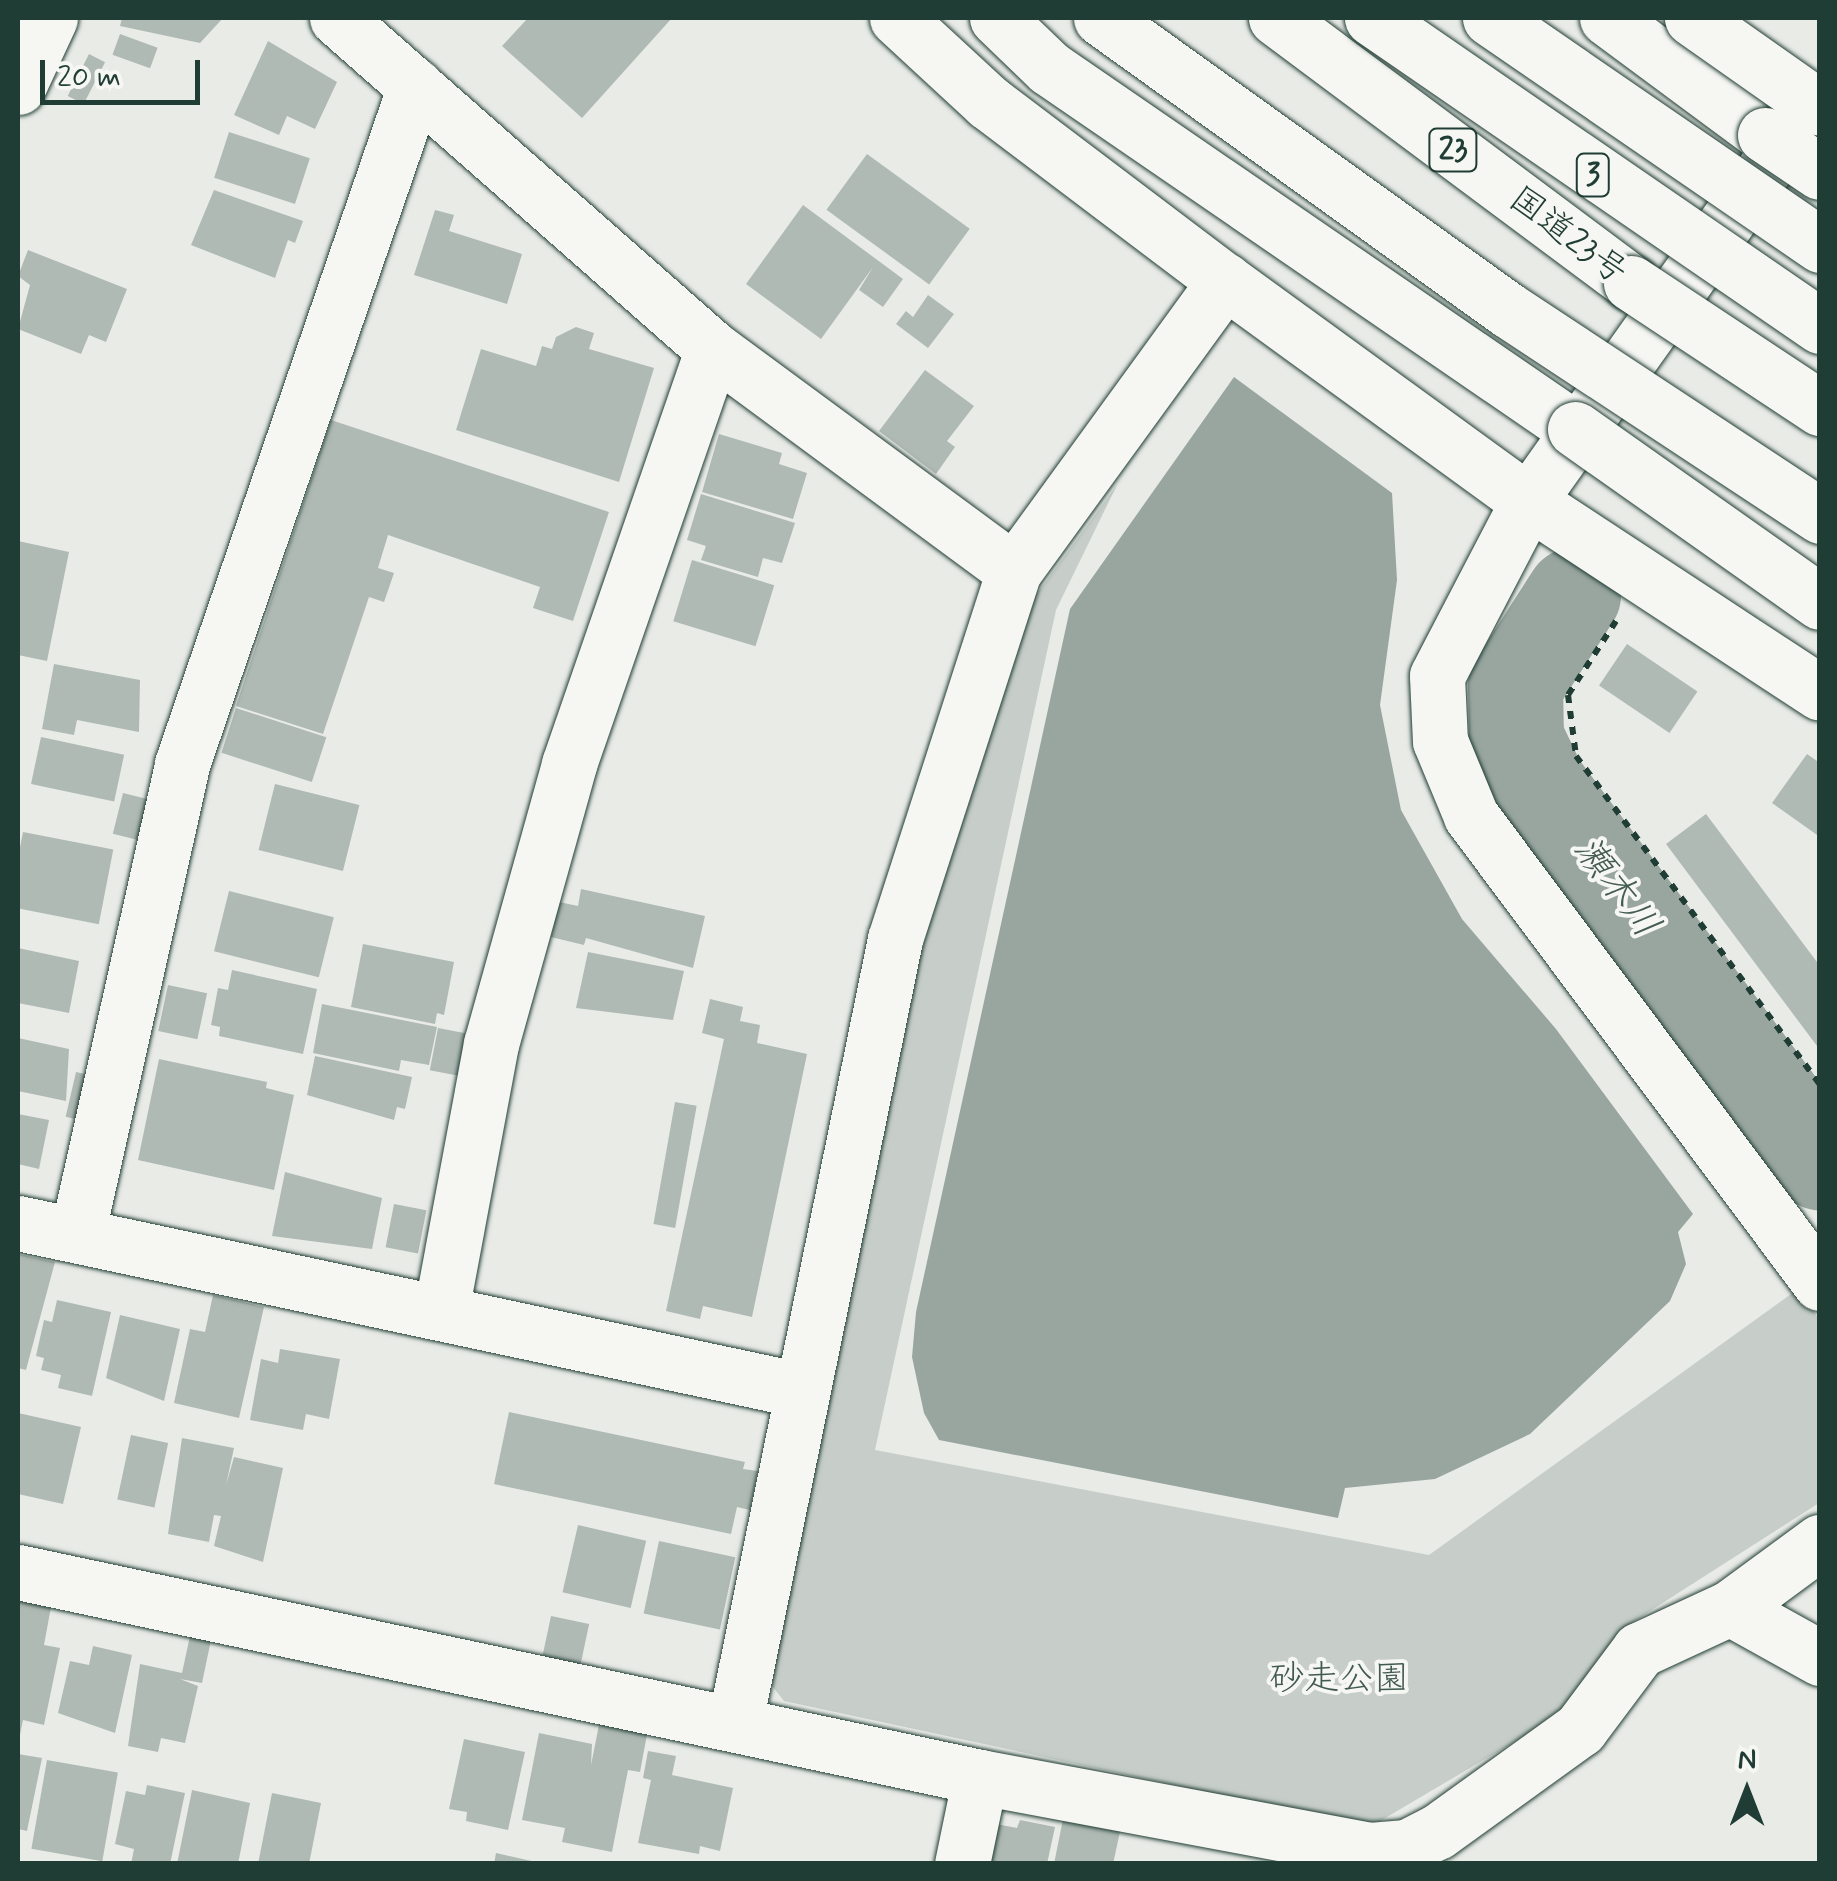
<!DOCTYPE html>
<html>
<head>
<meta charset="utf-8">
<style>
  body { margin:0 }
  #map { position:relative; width:1837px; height:1881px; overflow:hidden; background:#e9ebe7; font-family:Mynerve,"Klee One",sans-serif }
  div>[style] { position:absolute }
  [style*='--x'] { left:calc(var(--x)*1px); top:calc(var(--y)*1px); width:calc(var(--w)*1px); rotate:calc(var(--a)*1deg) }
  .green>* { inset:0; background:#c7cec9 }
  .water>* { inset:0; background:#99a6a0 }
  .river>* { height:95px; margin:-47.5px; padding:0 47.5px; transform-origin:47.5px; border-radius:47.5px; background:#99a6a0 }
  .building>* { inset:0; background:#b0bab5; transform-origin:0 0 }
  .path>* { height:6px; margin-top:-3px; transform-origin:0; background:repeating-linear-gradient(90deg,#1f3d34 0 8px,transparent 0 16px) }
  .roads { filter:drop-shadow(0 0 2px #1f3d34) drop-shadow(0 0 2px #1f3d34) }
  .minor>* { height:55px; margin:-27.5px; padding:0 27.5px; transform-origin:27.5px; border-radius:27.5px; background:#f6f6f2 }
  .highway>* { height:55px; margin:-27.5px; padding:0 27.5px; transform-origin:27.5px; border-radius:27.5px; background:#f6f6f2 }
  .bridges { filter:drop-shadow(0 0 2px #1f3d34) drop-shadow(0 0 2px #1f3d34) }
  .highway-bridge>* { height:55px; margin:-27.5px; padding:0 27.5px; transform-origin:27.5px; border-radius:27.5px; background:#f6f6f2 }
  span { translate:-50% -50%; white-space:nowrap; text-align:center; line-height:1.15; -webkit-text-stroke:8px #f6f6f2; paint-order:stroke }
  .shield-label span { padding:2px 8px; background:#f6f6f2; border:2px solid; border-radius:8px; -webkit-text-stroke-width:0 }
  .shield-label { font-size:32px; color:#1f3d34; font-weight:700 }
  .street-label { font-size:35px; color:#1f3d34 }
  .park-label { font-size:35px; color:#415a52 }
  .water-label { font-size:38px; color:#445c54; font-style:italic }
  .frame { position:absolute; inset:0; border:20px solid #1f3d34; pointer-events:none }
  .north { position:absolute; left:1697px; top:1741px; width:100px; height:100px; -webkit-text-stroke:8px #f6f6f2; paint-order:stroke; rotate:0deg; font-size:28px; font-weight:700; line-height:40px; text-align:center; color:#1f3d34 }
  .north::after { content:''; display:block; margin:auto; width:35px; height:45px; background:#1f3d34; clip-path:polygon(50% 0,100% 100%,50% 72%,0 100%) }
  .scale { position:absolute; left:40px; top:60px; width:160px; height:45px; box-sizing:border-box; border:5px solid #1f3d34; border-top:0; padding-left:12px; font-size:30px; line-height:35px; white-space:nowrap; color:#1f3d34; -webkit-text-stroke:8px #f6f6f2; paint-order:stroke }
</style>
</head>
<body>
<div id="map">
  <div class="green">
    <div style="clip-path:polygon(1117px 485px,1056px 610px,875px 1450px,1429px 1555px,1798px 1289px,1819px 1319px,1819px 1503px,1625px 1627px,1565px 1712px,1370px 1827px,784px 1701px,768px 1681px,917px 944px,1036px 595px)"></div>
  </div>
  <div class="water">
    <div style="clip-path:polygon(1234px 377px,1392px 493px,1397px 580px,1380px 705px,1401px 810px,1462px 919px,1556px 1029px,1693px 1214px,1678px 1232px,1686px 1264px,1670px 1301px,1530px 1434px,1435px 1479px,1345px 1488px,1338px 1518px,939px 1440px,924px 1413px,912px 1357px,916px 1312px,1070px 609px)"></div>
  </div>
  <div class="river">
    <div style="--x:1573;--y:595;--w:107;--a:122.8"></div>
    <div style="--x:1515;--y:685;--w:53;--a:88.9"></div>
    <div style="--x:1516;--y:738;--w:51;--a:64.4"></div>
    <div style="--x:1538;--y:784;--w:472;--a:53.3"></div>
  </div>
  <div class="building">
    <div style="clip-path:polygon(122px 18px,223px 18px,200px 43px,120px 26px)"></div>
    <div style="clip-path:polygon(528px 18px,672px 18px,582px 118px,502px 46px)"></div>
    <div style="left:120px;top:34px;width:40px;height:22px;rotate:20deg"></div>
    <div style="clip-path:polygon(268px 41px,337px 82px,315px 129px,287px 116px,279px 135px,234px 115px)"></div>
    <div style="left:89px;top:54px;width:18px;height:47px;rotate:27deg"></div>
    <div style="left:229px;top:132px;width:85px;height:48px;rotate:18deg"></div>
    <div style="left:867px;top:154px;width:127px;height:69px;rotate:36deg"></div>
    <div style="clip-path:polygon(214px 190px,303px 221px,295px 243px,288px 240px,275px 278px,191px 245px)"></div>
    <div style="clip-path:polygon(803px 205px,903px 279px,883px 307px,859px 290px,873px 267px,821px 339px,746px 284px)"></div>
    <div style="clip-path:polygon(435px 210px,454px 215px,449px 231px,522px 254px,507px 304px,414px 275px)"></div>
    <div style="clip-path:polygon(28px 250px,127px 289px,106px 342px,89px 335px,81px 354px,18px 329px,30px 285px,18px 276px)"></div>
    <div style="clip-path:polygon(928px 295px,954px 314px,928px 348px,896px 324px,906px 311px,913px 317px)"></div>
    <div style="clip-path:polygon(576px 327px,594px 333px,589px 349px,654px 368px,619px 482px,456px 430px,481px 349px,536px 366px,542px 346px,552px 349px,556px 337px)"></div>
    <div style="clip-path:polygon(925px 370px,974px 406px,947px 441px,955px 447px,936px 474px,879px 431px)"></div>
    <div style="clip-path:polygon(331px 420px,609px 512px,573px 621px,533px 608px,540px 587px,388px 535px,378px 568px,394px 573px,384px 602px,369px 597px,323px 734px,236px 706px)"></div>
    <div style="clip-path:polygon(719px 434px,782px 453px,779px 464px,807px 473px,793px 519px,702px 492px)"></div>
    <div style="clip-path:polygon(701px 494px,795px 523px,782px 563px,763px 558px,758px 577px,701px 560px,706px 546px,687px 540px)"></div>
    <div style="clip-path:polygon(18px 541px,69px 552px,47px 661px,18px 655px)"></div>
    <div style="left:692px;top:560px;width:86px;height:64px;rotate:17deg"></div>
    <div style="left:1627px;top:644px;width:85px;height:50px;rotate:34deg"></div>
    <div style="clip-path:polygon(54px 664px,140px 680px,139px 732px,77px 720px,74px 735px,42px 729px)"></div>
    <div style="left:236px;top:708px;width:95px;height:47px;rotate:18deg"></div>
    <div style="left:41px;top:737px;width:85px;height:48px;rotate:12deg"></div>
    <div style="clip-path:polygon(1807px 754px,1820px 763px,1820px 837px,1772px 803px)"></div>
    <div style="left:275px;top:784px;width:87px;height:68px;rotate:14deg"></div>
    <div style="left:123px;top:793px;width:29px;height:42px;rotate:14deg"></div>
    <div style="clip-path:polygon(1706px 814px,1820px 966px,1820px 1050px,1666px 844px)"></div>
    <div style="left:23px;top:832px;width:92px;height:76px;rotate:11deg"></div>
    <div style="clip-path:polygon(581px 889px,705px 916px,693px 968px,586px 938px,584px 945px,551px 937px,559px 902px,578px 906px)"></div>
    <div style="left:229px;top:891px;width:108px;height:62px;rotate:14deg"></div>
    <div style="clip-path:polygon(363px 944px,454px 962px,444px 1015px,437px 1013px,435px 1024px,351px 1007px)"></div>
    <div style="clip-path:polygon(18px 948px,79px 961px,69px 1013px,18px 1003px)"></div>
    <div style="clip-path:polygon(588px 952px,684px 971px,673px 1020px,576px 1008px)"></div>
    <div style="clip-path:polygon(232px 970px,317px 989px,303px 1054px,219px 1036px,220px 1027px,211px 1025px,218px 988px,228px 990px)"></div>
    <div style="left:168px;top:985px;width:40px;height:47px;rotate:12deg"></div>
    <div style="clip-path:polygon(710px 999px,743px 1007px,740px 1021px,760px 1025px,757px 1043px,807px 1054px,752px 1317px,703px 1306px,700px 1319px,666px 1311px,724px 1039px,702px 1033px)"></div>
    <div style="clip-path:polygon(322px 1004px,437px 1027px,429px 1065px,401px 1060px,399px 1071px,313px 1053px)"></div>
    <div style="left:438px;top:1028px;width:36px;height:43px;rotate:11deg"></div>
    <div style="clip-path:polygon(18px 1038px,69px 1049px,66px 1101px,18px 1091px)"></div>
    <div style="clip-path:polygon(315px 1056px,412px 1077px,405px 1109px,397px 1107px,394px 1120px,307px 1095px)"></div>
    <div style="clip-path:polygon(159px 1059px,267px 1082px,266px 1088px,294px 1095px,274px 1190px,138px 1160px)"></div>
    <div style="left:76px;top:1072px;width:22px;height:46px;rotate:13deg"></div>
    <div style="left:675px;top:1102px;width:22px;height:124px;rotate:10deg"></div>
    <div style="clip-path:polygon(18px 1114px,49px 1120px,39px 1169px,18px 1164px)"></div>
    <div style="clip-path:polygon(285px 1172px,382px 1198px,372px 1249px,272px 1236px)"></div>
    <div style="left:394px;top:1204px;width:33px;height:44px;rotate:11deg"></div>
    <div style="clip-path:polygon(18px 1254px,55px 1262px,26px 1370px,18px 1368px)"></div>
    <div style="clip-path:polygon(213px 1295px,264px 1307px,239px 1418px,174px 1403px,190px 1329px,205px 1332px)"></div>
    <div style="clip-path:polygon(57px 1300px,111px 1312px,92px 1396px,58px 1388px,61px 1375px,41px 1370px,44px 1358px,36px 1356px,44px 1320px,52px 1322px)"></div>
    <div style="clip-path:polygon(120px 1315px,180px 1329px,164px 1401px,106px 1378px)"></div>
    <div style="clip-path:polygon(280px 1349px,340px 1359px,329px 1419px,306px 1414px,303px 1430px,250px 1420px,261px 1359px,278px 1363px)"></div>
    <div style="clip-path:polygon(509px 1412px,745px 1462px,743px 1469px,758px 1471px,750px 1510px,737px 1507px,731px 1534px,494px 1484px)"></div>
    <div style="clip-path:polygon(18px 1413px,81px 1427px,63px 1504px,18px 1494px)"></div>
    <div style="left:131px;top:1435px;width:38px;height:66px;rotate:12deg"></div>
    <div style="clip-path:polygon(182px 1438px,234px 1448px,226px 1485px,234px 1457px,283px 1468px,263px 1562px,214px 1546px,221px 1516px,214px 1515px,209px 1542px,168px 1534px)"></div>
    <div style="left:578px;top:1525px;width:70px;height:69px;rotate:13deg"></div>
    <div style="left:659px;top:1541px;width:78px;height:74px;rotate:12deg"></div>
    <div style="clip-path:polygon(18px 1601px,51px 1607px,44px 1645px,60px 1648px,44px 1725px,23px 1720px,19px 1740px)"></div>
    <div style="left:551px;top:1616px;width:39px;height:42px;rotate:12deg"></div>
    <div style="clip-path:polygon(190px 1636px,211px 1640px,202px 1683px,180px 1679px,198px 1686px,185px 1743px,161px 1738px,158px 1752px,128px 1746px,140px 1664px,182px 1673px)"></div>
    <div style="clip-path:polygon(93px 1646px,132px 1655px,115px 1733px,58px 1713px,70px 1661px,89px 1665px)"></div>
    <div style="clip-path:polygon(600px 1720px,648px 1729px,640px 1772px,628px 1770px,612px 1852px,562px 1842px,565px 1828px,522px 1820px,539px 1733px,592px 1744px,591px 1765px)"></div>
    <div style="clip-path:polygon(464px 1739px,525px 1752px,508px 1830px,466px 1821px,467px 1812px,449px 1809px)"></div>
    <div style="clip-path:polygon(648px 1751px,676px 1756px,672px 1775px,733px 1788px,720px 1851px,700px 1846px,699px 1854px,638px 1843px,651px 1780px,643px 1778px)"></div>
    <div style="clip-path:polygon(18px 1754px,42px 1758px,27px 1831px,18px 1829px)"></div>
    <div style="left:47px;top:1760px;width:72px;height:90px;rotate:10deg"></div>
    <div style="clip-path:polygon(147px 1785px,185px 1793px,170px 1864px,131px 1864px,134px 1849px,115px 1844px,126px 1791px,145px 1795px)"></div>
    <div style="clip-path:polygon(192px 1790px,250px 1803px,238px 1864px,177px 1864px)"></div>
    <div style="clip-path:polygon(272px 1793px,321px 1803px,309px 1864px,258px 1864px)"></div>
    <div style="clip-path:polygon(1064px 1814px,1121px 1827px,1113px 1864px,1054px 1864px)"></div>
    <div style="clip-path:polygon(1020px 1820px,1055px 1827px,1047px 1864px,988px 1864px,996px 1824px,1017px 1828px)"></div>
    <div style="clip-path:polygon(496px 1853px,536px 1862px,536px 1864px,494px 1864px)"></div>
  </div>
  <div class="path">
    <div style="--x:1616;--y:621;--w:88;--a:123"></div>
    <div style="--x:1568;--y:695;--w:62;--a:82.5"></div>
    <div style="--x:1576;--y:756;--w:409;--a:53.4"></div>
  </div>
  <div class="roads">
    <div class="minor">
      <div style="--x:337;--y:18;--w:501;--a:41.36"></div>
      <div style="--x:713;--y:349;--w:374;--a:36.4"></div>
      <div style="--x:897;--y:18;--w:124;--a:42.7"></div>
      <div style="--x:988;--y:102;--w:297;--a:37.1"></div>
      <div style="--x:1225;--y:281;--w:374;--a:36"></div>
      <div style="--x:1528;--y:501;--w:349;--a:33.3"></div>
      <div style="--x:18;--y:87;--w:76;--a:-65.1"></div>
      <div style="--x:1807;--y:109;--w:481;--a:125.4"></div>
      <div style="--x:1528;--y:501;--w:197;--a:117.5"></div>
      <div style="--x:1437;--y:676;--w:65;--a:87.4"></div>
      <div style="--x:1440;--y:741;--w:81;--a:67.5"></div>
      <div style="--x:1471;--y:816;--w:583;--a:53.23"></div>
      <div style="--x:18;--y:1223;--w:800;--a:12.05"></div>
      <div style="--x:77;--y:1235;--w:483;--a:-77.4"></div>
      <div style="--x:182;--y:764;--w:717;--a:-71.03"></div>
      <div style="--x:441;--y:1311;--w:272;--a:-79.4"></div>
      <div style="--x:491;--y:1044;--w:291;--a:-74.4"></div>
      <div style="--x:569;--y:764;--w:439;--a:-70.9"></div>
      <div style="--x:18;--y:1572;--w:984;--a:12.03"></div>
      <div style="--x:980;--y:1777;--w:397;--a:10.6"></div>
      <div style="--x:1370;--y:1850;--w:37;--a:-5"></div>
      <div style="--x:1407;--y:1847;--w:34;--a:-27"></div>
      <div style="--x:1437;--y:1832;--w:176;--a:-35.8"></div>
      <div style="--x:1580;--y:1729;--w:99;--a:-53.2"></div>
      <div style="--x:1639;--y:1650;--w:100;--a:-24.8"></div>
      <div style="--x:1730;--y:1608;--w:112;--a:-36.3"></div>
      <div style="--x:1730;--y:1608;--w:103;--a:29.1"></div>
      <div style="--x:735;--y:1722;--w:799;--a:-78.45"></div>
      <div style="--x:895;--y:939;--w:387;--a:-72.1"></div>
      <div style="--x:1014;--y:571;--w:359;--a:-54"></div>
      <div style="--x:962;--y:1864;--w:89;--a:-78.3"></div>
    </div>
    <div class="highway">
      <div style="--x:997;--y:18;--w:72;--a:43.9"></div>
      <div style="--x:1049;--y:68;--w:638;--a:34.46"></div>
      <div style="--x:1276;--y:18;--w:443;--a:36.7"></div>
      <div style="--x:1607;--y:18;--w:197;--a:36.5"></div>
    </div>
  </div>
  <div class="bridges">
    <div class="highway-bridge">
      <div style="--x:1101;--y:18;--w:501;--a:35.66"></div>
      <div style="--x:1508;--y:310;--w:374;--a:33.4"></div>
      <div style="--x:1372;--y:18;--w:544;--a:34.51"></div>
      <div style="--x:1490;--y:18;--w:401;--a:34.5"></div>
      <div style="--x:1692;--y:18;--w:156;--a:35.1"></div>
      <div style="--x:1765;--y:135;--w:66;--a:33.9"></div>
      <div style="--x:1631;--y:283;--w:227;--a:33.5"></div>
      <div style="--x:1575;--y:429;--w:300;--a:35.2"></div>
    </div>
  </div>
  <div class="shield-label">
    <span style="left:1453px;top:150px">23</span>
    <span style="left:1593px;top:175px">3</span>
  </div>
  <div class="street-label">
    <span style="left:1568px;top:236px;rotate:37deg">国道23号</span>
  </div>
  <div class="park-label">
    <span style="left:1339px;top:1679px">砂走公園</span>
  </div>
  <div class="water-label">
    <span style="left:1616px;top:888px;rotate:53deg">瀬木川</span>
  </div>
  <div class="frame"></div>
  <div class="north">N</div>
  <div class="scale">20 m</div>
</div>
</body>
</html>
